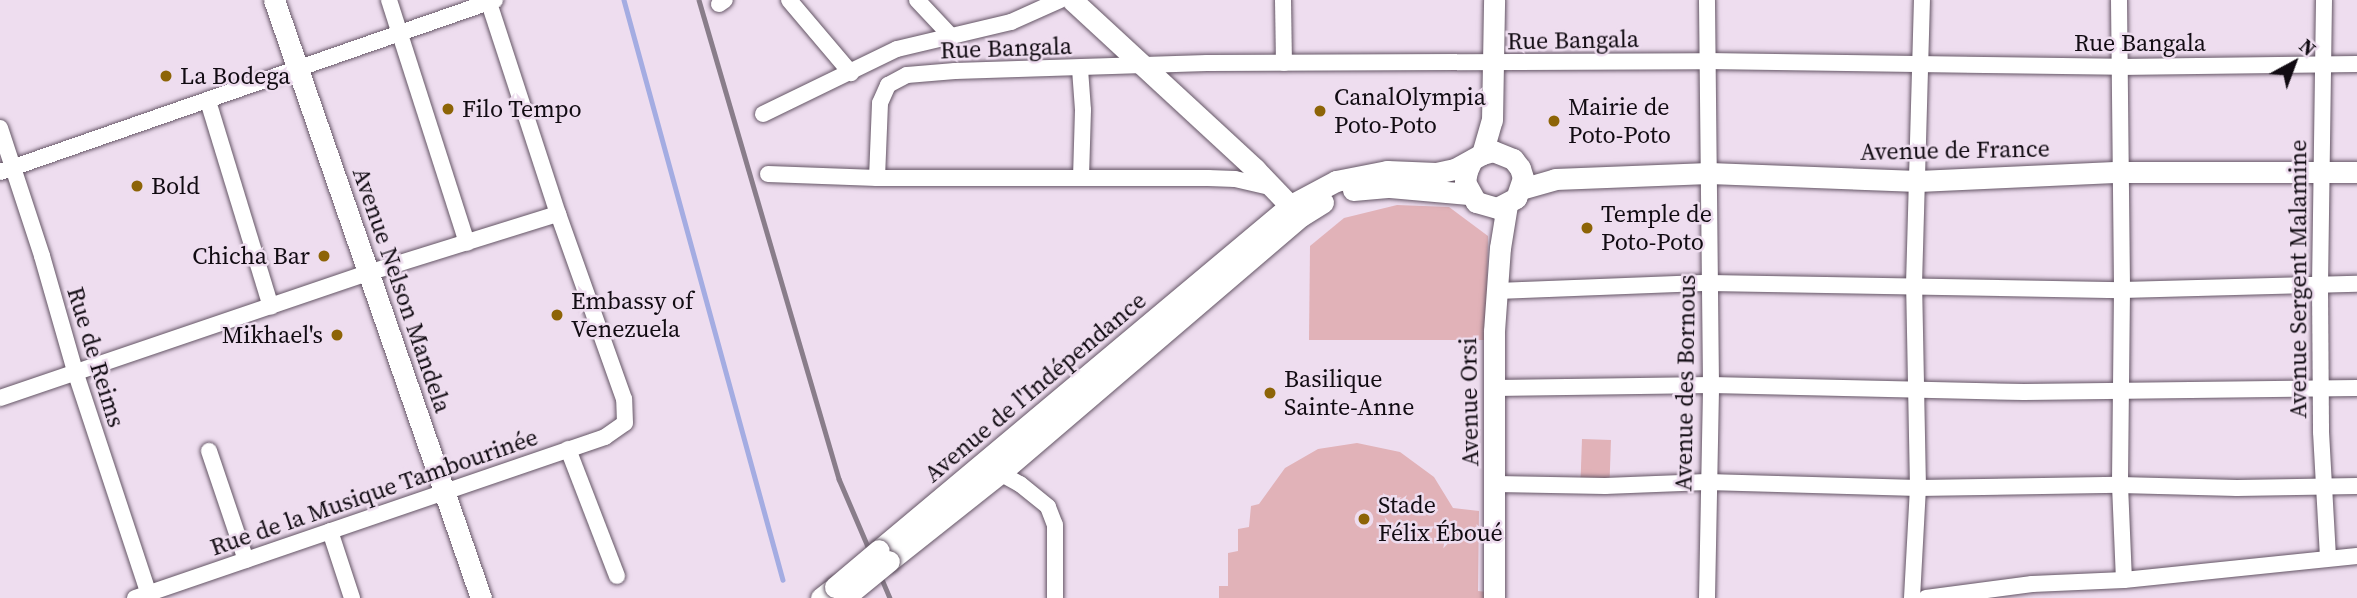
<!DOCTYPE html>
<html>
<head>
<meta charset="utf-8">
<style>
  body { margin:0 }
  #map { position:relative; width:2357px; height:598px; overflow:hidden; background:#eeddef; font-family:"Source Serif 4",serif }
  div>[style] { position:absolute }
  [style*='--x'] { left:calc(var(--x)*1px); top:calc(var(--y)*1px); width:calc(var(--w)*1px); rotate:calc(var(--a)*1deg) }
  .green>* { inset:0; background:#e1b2b8; transform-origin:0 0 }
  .stream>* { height:4.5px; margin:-2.25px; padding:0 2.25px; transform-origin:2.25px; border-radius:2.25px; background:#a4ace2 }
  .roads { filter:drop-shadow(0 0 2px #645565) drop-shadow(0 0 2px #645565) }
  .street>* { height:16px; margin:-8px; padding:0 8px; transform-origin:8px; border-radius:8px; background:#fff }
  .secondary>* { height:21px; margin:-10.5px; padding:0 10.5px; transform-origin:10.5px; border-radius:10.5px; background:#fff }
  .rail>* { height:4.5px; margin:-2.25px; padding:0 2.25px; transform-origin:2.25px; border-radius:2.25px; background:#897d8a }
  .bridges { filter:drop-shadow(0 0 2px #645565) drop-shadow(0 0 2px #645565) }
  .secondary-bridge>* { height:21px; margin:-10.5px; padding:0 10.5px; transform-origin:10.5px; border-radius:10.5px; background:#fff }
  .dots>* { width:19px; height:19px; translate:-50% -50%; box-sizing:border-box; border:4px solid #eeddef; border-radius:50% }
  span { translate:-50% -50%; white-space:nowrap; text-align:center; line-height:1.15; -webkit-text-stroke:5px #eeddef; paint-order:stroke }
  .street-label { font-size:24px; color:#110b12 }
  .poi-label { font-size:24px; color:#110b12 }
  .left { translate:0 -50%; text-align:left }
  .right { translate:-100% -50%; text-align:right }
  .north { position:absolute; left:2259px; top:28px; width:70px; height:70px; -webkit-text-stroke:5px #eeddef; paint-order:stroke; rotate:41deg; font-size:19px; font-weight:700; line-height:28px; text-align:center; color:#110b12 }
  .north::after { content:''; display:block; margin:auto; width:24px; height:32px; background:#110b12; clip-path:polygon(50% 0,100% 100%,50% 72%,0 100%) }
</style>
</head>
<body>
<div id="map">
  <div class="green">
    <div style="clip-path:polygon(1397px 205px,1449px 207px,1488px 236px,1486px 340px,1309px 340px,1310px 246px,1344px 218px)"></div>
    <div style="left:1582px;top:439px;width:29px;height:39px;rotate:2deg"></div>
    <div style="clip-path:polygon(1357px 443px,1400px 452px,1434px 477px,1453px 508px,1479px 511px,1478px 591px,1487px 592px,1487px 598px,1219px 598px,1219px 586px,1228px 586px,1228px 553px,1238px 551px,1238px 529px,1249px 527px,1251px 506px,1259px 504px,1285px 468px,1318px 449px)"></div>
  </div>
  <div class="stream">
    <div style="--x:624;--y:0;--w:601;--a:74.67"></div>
  </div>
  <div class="roads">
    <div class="street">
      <div style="--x:389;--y:0;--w:255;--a:72.2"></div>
      <div style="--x:789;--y:0;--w:96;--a:49.7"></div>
      <div style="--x:917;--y:0;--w:47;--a:46.7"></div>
      <div style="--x:1283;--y:0;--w:63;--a:89.1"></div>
      <div style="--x:2119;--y:0;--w:290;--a:89.4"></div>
      <div style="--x:2122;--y:290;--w:195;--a:90.6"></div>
      <div style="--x:2120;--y:485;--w:95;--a:87.6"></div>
      <div style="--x:2324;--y:0;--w:284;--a:90.8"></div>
      <div style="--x:2320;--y:284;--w:148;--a:89.6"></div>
      <div style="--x:2321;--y:432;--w:126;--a:86.8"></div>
      <div style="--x:719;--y:4;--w:7;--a:-34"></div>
      <div style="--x:1080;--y:69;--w:41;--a:85.8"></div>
      <div style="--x:1083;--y:110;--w:67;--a:91.7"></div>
      <div style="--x:208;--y:101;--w:215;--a:73"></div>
      <div style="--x:763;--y:114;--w:149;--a:-25.9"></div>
      <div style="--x:897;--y:49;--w:117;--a:-13.3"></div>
      <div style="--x:1011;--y:22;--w:54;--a:-24.2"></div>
      <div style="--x:0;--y:128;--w:135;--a:71.8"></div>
      <div style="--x:42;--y:256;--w:120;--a:74"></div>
      <div style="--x:75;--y:371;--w:239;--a:71.7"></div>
      <div style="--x:0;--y:172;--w:524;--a:-19.16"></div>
      <div style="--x:768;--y:174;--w:109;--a:2.1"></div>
      <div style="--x:877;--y:178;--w:331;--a:0"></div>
      <div style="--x:1208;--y:178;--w:27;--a:2"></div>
      <div style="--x:1235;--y:179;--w:39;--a:13"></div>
      <div style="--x:877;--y:178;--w:75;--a:-87.7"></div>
      <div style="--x:880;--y:103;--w:20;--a:-66"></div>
      <div style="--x:888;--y:85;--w:21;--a:-28"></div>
      <div style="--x:907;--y:75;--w:48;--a:-4.8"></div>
      <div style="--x:955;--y:71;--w:252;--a:-1.8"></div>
      <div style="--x:1207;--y:63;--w:499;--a:-0.2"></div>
      <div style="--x:1706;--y:61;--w:413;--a:0.8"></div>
      <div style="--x:2119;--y:67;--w:238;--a:-0.7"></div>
      <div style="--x:1497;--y:291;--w:212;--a:-2.2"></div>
      <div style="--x:1709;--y:283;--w:413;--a:1"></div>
      <div style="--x:2122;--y:290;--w:235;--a:-1.5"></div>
      <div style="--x:1495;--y:388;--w:216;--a:-0.8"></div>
      <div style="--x:1711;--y:385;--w:313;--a:1.3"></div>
      <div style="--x:2024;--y:392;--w:333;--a:-0.7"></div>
      <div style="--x:0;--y:398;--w:389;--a:-18.8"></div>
      <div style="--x:368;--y:273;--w:199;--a:-17.3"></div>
      <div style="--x:568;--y:449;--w:136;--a:68.9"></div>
      <div style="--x:209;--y:451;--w:115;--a:71.3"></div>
      <div style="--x:1000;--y:473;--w:23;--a:29"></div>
      <div style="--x:1020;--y:484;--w:36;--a:39"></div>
      <div style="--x:1048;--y:507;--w:19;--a:69"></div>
      <div style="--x:1055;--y:525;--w:73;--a:90"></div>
      <div style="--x:1496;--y:484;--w:109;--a:1.1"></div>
      <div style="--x:1605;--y:486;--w:102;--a:-2.2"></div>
      <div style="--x:1707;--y:482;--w:211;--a:1.6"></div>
      <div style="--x:1918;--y:488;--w:202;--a:-0.9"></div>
      <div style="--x:2120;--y:485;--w:117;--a:1.5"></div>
      <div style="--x:2237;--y:488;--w:120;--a:-1"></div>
      <div style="--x:330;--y:531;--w:71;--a:71.8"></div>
      <div style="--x:135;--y:598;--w:497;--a:-18.9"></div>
      <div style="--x:605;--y:437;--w:24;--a:-35"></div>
      <div style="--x:625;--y:423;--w:24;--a:-92"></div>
      <div style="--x:624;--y:399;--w:196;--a:-109.6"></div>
      <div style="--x:558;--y:214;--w:225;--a:-108.1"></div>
      <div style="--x:1707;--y:598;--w:213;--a:-88.9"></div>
      <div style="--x:1711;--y:385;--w:385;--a:-90.6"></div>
      <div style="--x:1912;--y:598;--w:110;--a:-86.9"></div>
      <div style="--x:1918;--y:488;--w:203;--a:-91.1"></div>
      <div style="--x:1914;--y:285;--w:285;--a:-88.4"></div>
      <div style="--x:1926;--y:598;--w:107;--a:-7.5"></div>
      <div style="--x:2032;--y:584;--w:92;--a:-2.5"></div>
      <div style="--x:2124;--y:580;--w:234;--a:-5.9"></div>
    </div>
    <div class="secondary">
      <div style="--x:274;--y:0;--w:633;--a:70.91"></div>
      <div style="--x:1072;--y:0;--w:249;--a:42.7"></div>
      <div style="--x:1255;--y:169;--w:64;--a:46.3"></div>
      <div style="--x:1482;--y:154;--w:35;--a:-74"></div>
      <div style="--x:1492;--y:120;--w:120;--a:-89"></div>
      <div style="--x:1521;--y:189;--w:35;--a:-16"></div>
      <div style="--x:1555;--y:179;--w:154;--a:-2.2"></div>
      <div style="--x:1709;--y:173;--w:209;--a:2.2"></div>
      <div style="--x:1918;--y:181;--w:202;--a:-2.6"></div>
      <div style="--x:2120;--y:172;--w:237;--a:0"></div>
      <div style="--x:1353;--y:190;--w:37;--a:-5"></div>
      <div style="--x:1390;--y:187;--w:79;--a:5.1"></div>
      <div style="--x:879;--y:550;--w:537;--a:-39.94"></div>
      <div style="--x:1291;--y:205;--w:51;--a:-28.1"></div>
      <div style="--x:1336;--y:181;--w:52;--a:-11.1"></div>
      <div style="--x:1387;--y:171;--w:49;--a:2.3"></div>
      <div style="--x:1436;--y:173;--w:19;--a:-12"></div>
      <div style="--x:1455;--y:169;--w:31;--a:-29"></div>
      <div style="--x:1482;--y:154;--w:11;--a:-15"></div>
      <div style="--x:1493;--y:151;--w:22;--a:22"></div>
      <div style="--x:1513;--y:159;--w:11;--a:52"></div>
      <div style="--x:1520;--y:168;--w:10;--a:73"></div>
      <div style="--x:1523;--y:178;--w:21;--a:109"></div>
      <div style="--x:1516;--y:198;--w:21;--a:152"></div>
      <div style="--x:1497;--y:208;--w:22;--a:-164"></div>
      <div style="--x:1476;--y:202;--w:23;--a:-119"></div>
      <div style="--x:1465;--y:182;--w:11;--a:-80"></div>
      <div style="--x:1467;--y:171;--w:12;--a:-66"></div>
      <div style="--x:889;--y:561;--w:142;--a:-38.4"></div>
      <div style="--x:1000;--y:473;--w:396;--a:-40.5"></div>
      <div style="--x:1301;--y:216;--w:26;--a:-32"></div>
      <div style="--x:821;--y:598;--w:18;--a:-38"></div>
      <div style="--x:1494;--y:598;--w:267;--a:-90"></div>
      <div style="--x:1494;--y:331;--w:83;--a:-85.9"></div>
      <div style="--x:1500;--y:248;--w:44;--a:-80.8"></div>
    </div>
  </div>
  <div class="rail">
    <div style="--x:699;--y:0;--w:499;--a:73.7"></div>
    <div style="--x:839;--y:479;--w:129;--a:66.8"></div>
  </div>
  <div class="bridges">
    <div class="secondary-bridge">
      <div style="--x:835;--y:587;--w:57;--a:-40.1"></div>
      <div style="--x:844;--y:598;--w:58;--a:-39.4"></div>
    </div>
  </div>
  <div class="dots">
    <div style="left:166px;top:76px;background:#8d6407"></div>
    <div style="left:448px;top:109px;background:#8d6407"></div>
    <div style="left:1320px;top:111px;background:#8d6407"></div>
    <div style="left:1554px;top:121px;background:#8d6407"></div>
    <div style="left:137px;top:186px;background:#8d6407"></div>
    <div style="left:1587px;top:228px;background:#8d6407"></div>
    <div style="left:324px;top:256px;background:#8d6407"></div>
    <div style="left:557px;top:315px;background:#8d6407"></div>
    <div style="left:337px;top:335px;background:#8d6407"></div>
    <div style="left:1270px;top:393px;background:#8d6407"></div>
    <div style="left:1364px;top:519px;background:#8d6407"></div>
  </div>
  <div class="street-label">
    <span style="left:1573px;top:40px;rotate:-1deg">Rue Bangala</span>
    <span style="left:2140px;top:43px">Rue Bangala</span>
    <span style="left:1006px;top:48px;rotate:-2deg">Rue Bangala</span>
    <span style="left:1955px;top:150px;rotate:-1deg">Avenue de France</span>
    <span style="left:2298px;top:279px;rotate:-90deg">Avenue Sergent Malamine</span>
    <span style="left:402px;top:290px;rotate:71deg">Avenue Nelson Mandela</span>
    <span style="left:96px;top:357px;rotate:73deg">Rue de Reims</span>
    <span style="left:1685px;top:383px;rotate:-89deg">Avenue des Bornous</span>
    <span style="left:1035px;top:387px;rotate:-40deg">Avenue de l'Indépendance</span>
    <span style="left:1469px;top:402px;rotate:-91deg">Avenue Orsi</span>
    <span style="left:374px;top:492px;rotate:-19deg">Rue de la Musique Tambourinée</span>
  </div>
  <div class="poi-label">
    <span class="left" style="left:180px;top:76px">La Bodega</span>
    <span class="left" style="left:1334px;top:111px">CanalOlympia<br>Poto-Poto</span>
    <span class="left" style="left:1568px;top:121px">Mairie de<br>Poto-Poto</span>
    <span class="left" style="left:462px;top:109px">Filo Tempo</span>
    <span class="left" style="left:151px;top:186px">Bold</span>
    <span class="left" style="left:1601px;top:228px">Temple de<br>Poto-Poto</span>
    <span class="right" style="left:310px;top:256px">Chicha Bar</span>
    <span class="left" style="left:571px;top:315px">Embassy of<br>Venezuela</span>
    <span class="right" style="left:323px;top:335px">Mikhael's</span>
    <span class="left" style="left:1284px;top:393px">Basilique<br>Sainte-Anne</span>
    <span class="left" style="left:1378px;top:519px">Stade<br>Félix Éboué</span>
  </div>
  <div class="north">N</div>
</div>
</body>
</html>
